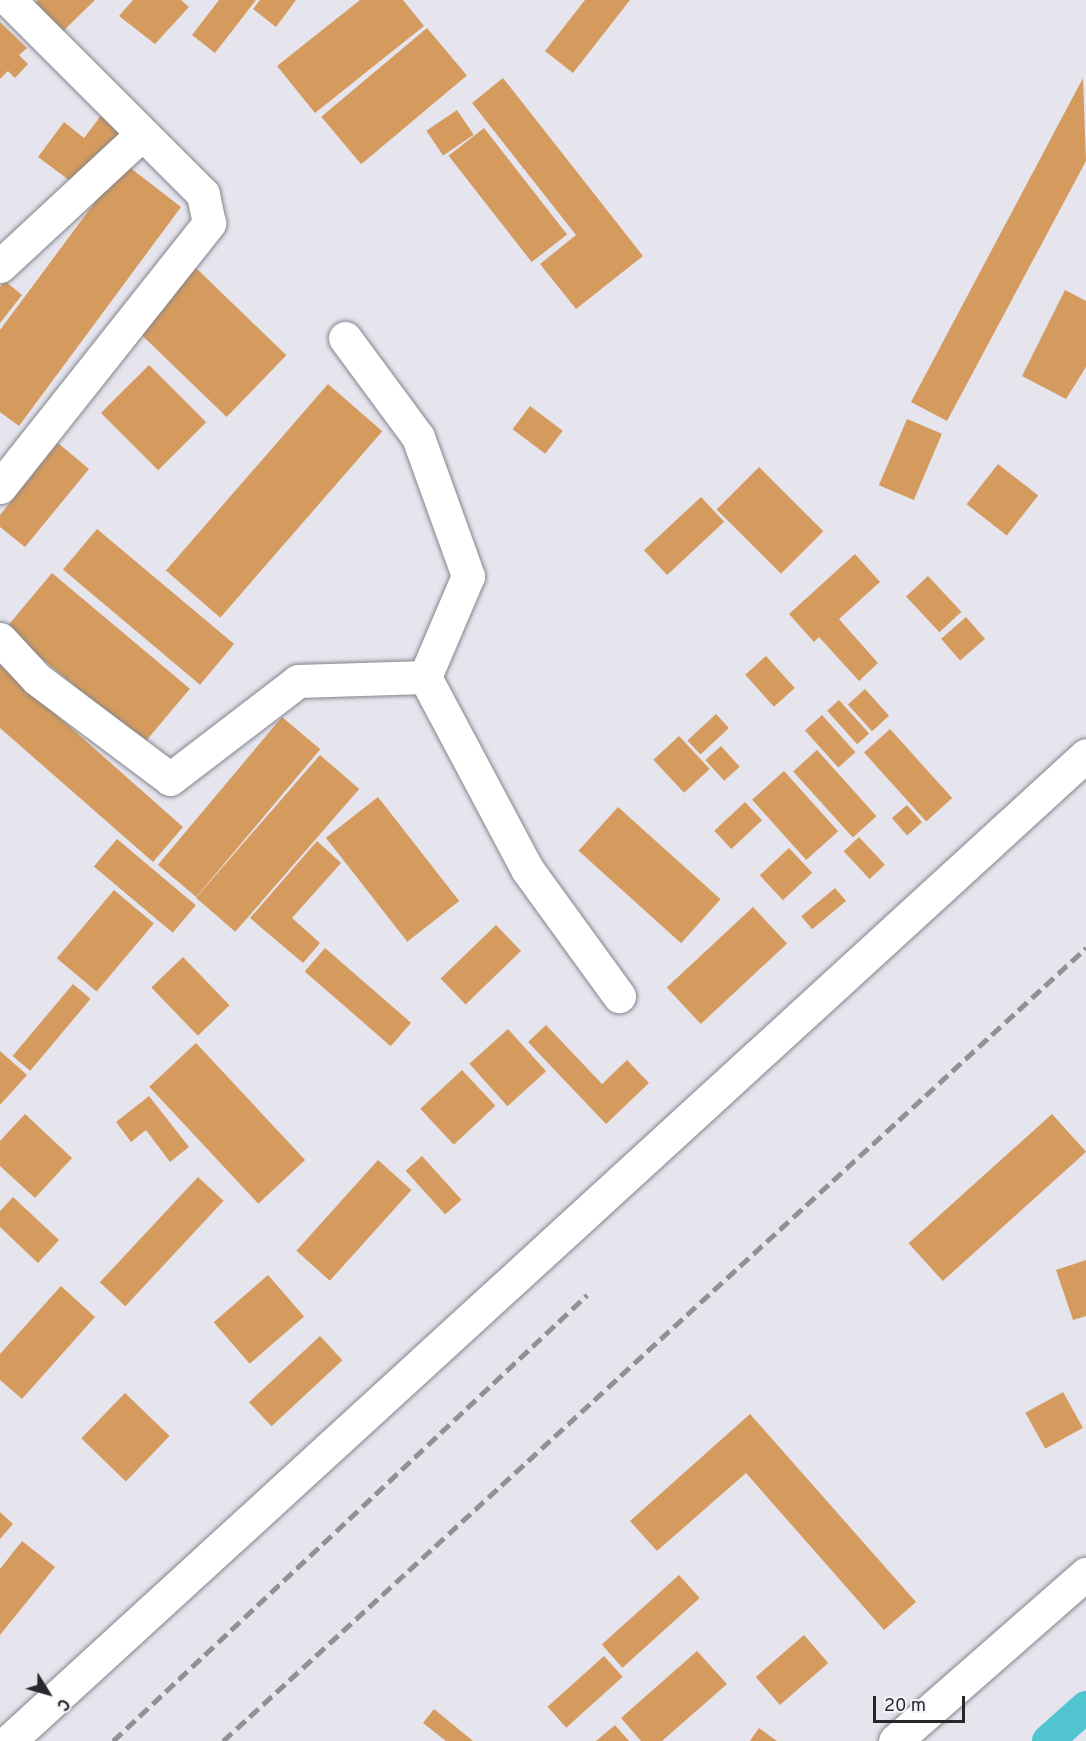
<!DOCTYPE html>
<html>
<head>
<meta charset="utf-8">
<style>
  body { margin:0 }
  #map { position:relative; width:1086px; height:1741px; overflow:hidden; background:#e6e5ee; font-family:Overpass,sans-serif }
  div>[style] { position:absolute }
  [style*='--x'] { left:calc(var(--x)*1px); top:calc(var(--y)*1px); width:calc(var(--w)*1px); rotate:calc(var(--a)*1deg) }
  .canal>* { height:32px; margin:-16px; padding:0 16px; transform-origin:16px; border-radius:16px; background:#50c5d0 }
  .building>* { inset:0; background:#d59b5e; transform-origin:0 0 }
  .roads { filter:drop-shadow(0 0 2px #84848b) drop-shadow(0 0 2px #84848b) }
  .minor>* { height:33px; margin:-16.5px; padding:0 16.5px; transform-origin:16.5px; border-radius:16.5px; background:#fff }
  .rail>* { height:4.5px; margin-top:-2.25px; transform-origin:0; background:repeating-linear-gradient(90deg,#909096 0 12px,transparent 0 18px) }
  span { translate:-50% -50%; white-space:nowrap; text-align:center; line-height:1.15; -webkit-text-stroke:5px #f3f3fb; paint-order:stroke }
  .north { position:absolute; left:18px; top:1663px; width:60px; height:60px; -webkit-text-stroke:4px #f3f3fb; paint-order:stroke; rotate:127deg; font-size:16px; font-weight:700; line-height:24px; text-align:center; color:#28282b }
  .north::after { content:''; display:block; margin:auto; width:21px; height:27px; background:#28282b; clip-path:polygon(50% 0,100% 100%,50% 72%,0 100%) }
  .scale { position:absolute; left:873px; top:1696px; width:92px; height:27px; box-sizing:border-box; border:3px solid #28282b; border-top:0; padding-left:8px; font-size:18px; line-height:21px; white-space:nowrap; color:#28282b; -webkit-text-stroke:4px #f3f3fb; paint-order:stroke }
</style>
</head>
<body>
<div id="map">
  <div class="canal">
    <div style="--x:1048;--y:1741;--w:51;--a:-41.8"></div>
  </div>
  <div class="building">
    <div style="clip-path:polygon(38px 0,95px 0,58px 36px,31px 7px)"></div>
    <div style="clip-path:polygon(133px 0,181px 0,189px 7px,155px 44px,119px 16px)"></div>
    <div style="clip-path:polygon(219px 0,256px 0,215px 53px,192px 35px)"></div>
    <div style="clip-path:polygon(260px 0,296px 0,276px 27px,253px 9px)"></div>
    <div style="clip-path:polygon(360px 0,403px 0,424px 26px,315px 113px,277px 66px)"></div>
    <div style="clip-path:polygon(585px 0,630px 0,573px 73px,545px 51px)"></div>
    <div style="clip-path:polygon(0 22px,27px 48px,19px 55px,28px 64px,15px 78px,8px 71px,0 79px)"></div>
    <div style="left:427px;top:28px;width:62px;height:138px;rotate:50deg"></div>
    <div style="clip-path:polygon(503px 78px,643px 256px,576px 309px,540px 264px,576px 235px,472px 103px)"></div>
    <div style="clip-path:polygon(1083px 78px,1086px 161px,947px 421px,911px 402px)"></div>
    <div style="left:457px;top:110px;width:30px;height:37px;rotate:56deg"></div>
    <div style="clip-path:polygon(103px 113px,125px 130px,81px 189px,38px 157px,64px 122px,84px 138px)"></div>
    <div style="left:484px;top:128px;width:135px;height:45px;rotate:52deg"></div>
    <div style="clip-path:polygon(124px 163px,181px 207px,19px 426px,0 412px,0 330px)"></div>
    <div style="left:195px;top:267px;width:127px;height:86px;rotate:44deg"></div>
    <div style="clip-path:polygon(5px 281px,22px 295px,0 323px,0 287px)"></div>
    <div style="clip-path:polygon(1065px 290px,1086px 301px,1086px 367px,1066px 399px,1022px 376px)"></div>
    <div style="left:149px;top:365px;width:81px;height:68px;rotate:45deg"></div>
    <div style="left:328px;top:384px;width:72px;height:247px;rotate:41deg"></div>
    <div style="left:530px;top:406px;width:41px;height:29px;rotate:37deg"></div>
    <div style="left:907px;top:419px;width:38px;height:72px;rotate:23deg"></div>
    <div style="clip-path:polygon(58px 443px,89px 469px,25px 547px,0 527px,0 515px)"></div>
    <div style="left:998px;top:464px;width:51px;height:51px;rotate:38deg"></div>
    <div style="left:759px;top:467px;width:91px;height:60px;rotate:45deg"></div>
    <div style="left:701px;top:497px;width:34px;height:78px;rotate:47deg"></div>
    <div style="left:97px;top:529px;width:179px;height:53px;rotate:40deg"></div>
    <div style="clip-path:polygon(855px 554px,880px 582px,839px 619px,878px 663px,859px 681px,819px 637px,814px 642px,789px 614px)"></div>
    <div style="left:52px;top:573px;width:180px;height:72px;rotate:40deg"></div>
    <div style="left:928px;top:576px;width:49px;height:30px;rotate:47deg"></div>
    <div style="left:966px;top:617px;width:29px;height:33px;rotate:49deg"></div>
    <div style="left:766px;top:656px;width:43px;height:28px;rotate:48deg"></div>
    <div style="clip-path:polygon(0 665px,183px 827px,153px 862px,0 728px)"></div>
    <div style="left:865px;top:689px;width:36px;height:23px;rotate:48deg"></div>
    <div style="left:839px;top:700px;width:45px;height:16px;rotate:48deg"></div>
    <div style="left:716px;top:714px;width:19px;height:39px;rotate:47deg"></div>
    <div style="left:822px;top:715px;width:50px;height:23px;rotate:48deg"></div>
    <div style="left:282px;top:717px;width:50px;height:193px;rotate:40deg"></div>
    <div style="left:890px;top:729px;width:93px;height:35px;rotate:48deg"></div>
    <div style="left:679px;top:736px;width:45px;height:35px;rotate:47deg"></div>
    <div style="left:721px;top:746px;width:28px;height:21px;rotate:48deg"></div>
    <div style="left:817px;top:750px;width:89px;height:32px;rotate:48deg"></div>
    <div style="left:320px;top:755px;width:52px;height:189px;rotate:41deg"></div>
    <div style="left:784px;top:771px;width:81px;height:43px;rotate:48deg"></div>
    <div style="left:378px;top:797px;width:132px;height:66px;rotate:52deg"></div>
    <div style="left:745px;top:802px;width:25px;height:42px;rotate:47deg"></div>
    <div style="left:907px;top:805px;width:23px;height:20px;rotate:49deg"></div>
    <div style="left:618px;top:807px;width:138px;height:59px;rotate:42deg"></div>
    <div style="left:859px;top:837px;width:38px;height:21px;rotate:47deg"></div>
    <div style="left:117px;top:839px;width:103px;height:36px;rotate:40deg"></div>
    <div style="clip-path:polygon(317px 841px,341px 863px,292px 918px,320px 943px,303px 963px,250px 918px)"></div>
    <div style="left:789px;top:848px;width:34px;height:40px;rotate:47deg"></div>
    <div style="left:835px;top:888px;width:17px;height:44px;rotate:50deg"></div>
    <div style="left:114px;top:890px;width:52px;height:89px;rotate:40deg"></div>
    <div style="left:753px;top:907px;width:50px;height:118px;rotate:47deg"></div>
    <div style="left:496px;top:925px;width:36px;height:77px;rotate:46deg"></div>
    <div style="left:325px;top:948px;width:114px;height:31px;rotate:41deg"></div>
    <div style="left:183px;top:957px;width:67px;height:44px;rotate:46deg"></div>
    <div style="left:73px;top:984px;width:23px;height:94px;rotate:40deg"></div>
    <div style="clip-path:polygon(546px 1025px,602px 1084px,627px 1060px,649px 1083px,606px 1124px,528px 1042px)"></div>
    <div style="left:508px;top:1029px;width:57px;height:52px;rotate:48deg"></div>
    <div style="left:196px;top:1043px;width:160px;height:64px;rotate:47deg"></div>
    <div style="clip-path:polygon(0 1051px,27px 1075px,0 1105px)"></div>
    <div style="left:462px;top:1070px;width:49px;height:57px;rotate:47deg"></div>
    <div style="clip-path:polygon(149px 1096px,189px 1147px,170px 1162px,146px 1130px,131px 1142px,116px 1122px)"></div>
    <div style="clip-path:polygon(25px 1114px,72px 1158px,35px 1198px,0 1166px,0 1141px)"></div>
    <div style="left:1052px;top:1114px;width:51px;height:193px;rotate:48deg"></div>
    <div style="left:422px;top:1156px;width:59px;height:22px;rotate:48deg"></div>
    <div style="left:378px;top:1160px;width:45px;height:122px;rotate:42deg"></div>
    <div style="left:198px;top:1177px;width:35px;height:144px;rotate:43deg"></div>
    <div style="clip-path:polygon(13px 1197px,59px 1240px,38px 1263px,0 1227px,0 1211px)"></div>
    <div style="clip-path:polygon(1086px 1260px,1086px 1316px,1073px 1320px,1056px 1270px)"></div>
    <div style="left:268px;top:1275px;width:55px;height:72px;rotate:49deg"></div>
    <div style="clip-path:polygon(61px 1286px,95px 1317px,22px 1399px,0 1380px,0 1354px)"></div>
    <div style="left:320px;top:1336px;width:33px;height:97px;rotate:47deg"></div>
    <div style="left:1063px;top:1392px;width:41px;height:43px;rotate:61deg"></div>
    <div style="left:125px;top:1393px;width:62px;height:63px;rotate:44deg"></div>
    <div style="clip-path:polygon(750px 1414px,916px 1602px,884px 1630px,746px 1473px,657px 1551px,630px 1521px)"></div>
    <div style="clip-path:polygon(0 1512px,13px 1524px,0 1539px)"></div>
    <div style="clip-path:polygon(22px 1541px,55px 1567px,0 1635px,0 1569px)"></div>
    <div style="left:679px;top:1575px;width:31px;height:104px;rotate:48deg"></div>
    <div style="left:804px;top:1635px;width:37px;height:64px;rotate:49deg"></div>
    <div style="clip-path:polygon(697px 1651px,727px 1684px,662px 1741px,641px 1741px,621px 1718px)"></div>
    <div style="left:604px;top:1656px;width:28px;height:76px;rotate:48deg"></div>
    <div style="clip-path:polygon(434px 1709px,473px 1741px,446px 1741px,423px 1723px)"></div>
    <div style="clip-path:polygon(615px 1725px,629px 1741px,596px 1741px)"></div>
    <div style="clip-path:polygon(759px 1728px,777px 1741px,750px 1741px)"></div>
  </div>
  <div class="roads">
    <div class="minor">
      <div style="--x:0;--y:266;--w:194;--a:-42.9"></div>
      <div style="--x:345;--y:338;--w:123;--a:53.6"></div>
      <div style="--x:418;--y:437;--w:148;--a:70.2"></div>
      <div style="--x:468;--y:576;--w:110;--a:113.1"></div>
      <div style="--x:0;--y:487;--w:337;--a:-51.6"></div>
      <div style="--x:209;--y:223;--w:30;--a:-102"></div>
      <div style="--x:203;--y:194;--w:274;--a:-135"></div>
      <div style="--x:0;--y:639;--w:54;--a:47.2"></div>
      <div style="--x:37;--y:679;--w:166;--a:36.9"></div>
      <div style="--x:170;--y:779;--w:161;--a:-37.4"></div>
      <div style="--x:298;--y:681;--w:127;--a:-1.8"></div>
      <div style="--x:425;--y:677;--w:217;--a:62"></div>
      <div style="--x:527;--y:869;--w:157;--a:54.1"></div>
      <div style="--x:9;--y:1741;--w:1460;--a:-42.47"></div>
      <div style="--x:895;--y:1741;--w:254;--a:-41.2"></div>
    </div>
  </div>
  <div class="rail">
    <div style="--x:113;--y:1741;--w:651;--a:-43.26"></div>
    <div style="--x:223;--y:1741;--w:1172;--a:-42.58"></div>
  </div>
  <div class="north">С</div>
  <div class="scale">20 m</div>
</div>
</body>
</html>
